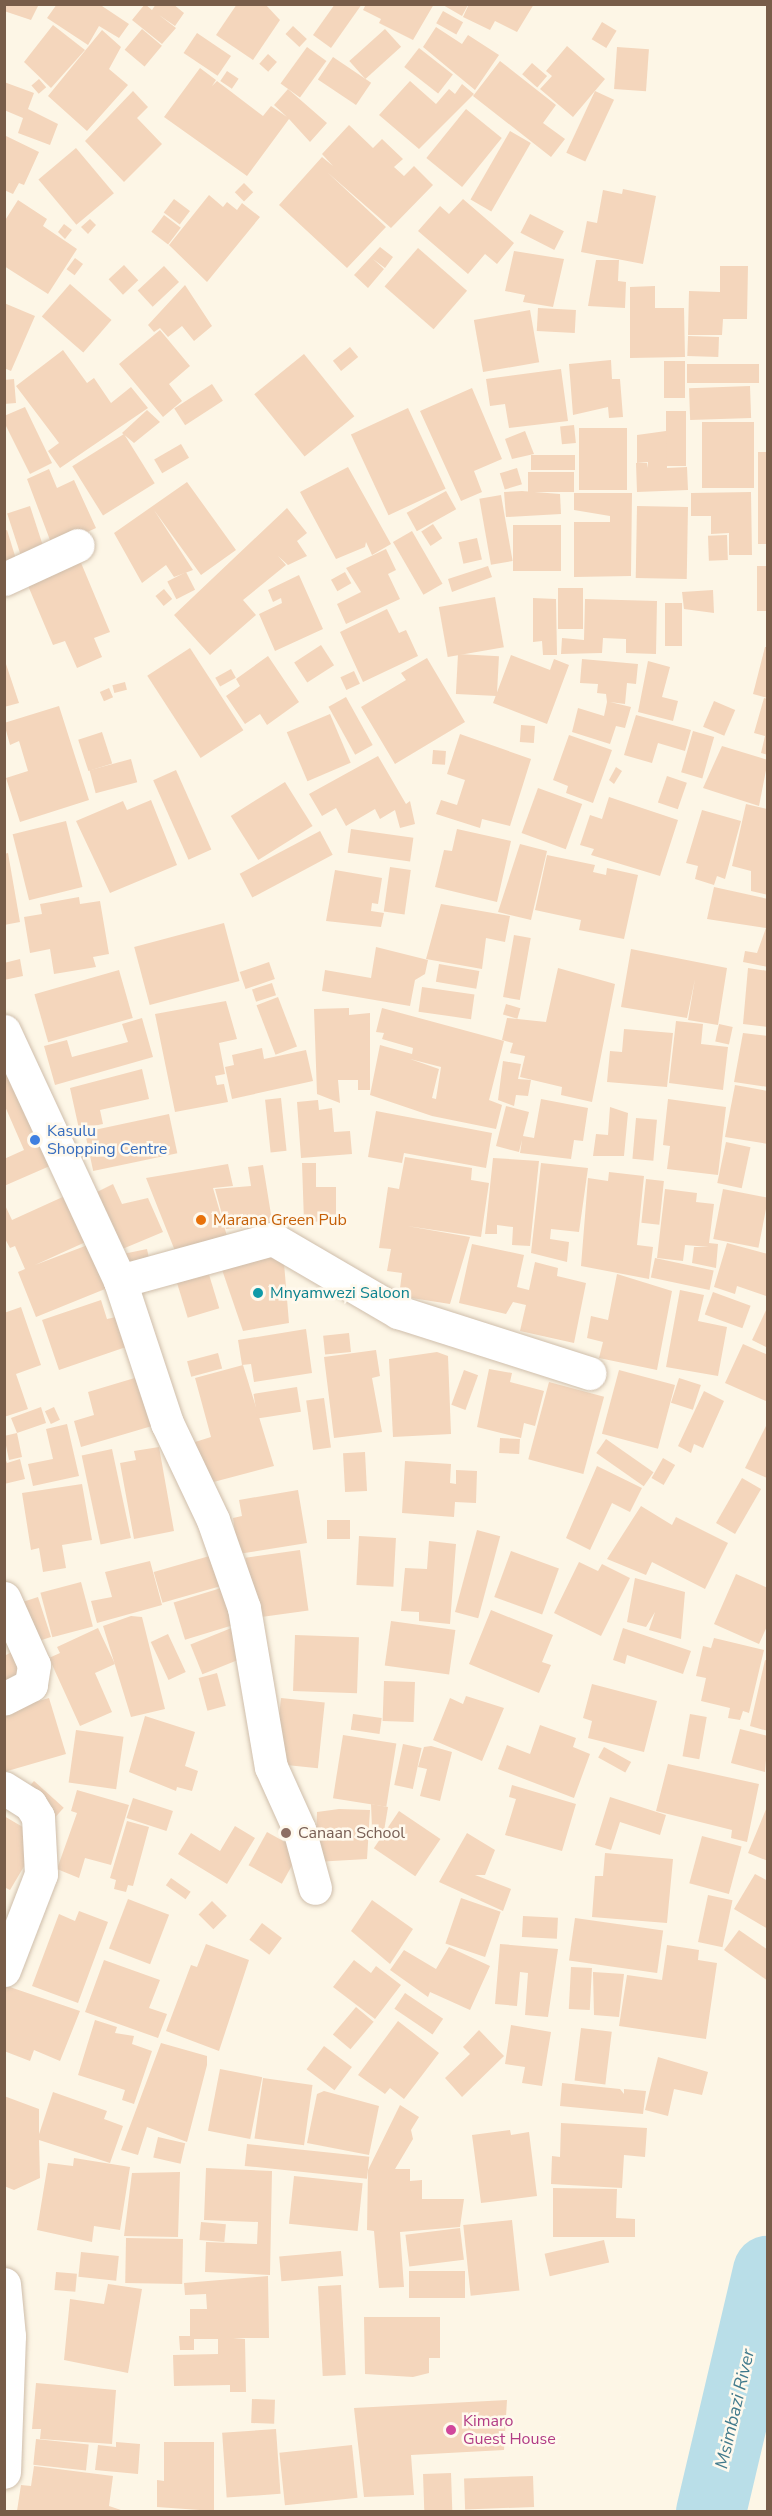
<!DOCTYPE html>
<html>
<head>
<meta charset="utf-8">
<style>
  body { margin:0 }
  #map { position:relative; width:772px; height:2516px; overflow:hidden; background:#fdf6e6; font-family:"Nunito Sans",sans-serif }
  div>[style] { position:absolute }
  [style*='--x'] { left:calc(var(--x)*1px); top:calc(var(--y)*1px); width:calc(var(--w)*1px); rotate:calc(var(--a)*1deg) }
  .river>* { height:70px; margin:-35px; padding:0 35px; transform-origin:35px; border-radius:35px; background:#b9dee8 }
  .building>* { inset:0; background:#f4d6bc; transform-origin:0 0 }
  .roads { filter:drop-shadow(0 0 2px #cfbeab) drop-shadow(0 0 2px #cfbeab) }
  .street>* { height:33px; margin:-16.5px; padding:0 16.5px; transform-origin:16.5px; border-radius:16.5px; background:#fff }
  .dots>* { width:16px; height:16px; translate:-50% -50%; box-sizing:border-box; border:3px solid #fff9ed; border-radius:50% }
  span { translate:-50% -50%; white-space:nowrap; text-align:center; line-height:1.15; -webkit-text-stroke:5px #fff9ed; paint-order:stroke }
  .shop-label { font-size:16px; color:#366cbe }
  .left { translate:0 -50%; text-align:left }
  .food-label { font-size:16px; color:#c56008 }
  .culture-label { font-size:16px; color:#0d838f }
  .education-label { font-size:16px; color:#785e54 }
  .hotel-label { font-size:16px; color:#b23c85 }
  .water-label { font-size:18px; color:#417a8c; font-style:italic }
  .frame { position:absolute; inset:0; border:6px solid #785d49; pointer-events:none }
</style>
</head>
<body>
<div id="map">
  <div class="river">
    <div style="--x:711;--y:2512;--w:248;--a:-76.7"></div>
  </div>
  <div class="building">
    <div style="clip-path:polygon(4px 4px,39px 4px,31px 20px,4px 11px)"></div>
    <div style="clip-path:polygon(57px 4px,99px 4px,129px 24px,119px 38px,99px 26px,88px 45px,47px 18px)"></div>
    <div style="clip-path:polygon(145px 4px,152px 10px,156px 4px,173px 4px,184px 13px,175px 26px,159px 15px,176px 28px,162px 44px,132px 20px)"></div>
    <div style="clip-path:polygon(237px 4px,265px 4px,280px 20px,253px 60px,216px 35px)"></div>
    <div style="clip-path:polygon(335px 4px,362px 4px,331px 48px,313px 35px)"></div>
    <div style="clip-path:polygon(366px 4px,434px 4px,413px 40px,379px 23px,381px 19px,363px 10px)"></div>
    <div style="clip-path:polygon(469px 4px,534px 4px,517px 32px,495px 21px,490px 30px,463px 17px)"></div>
    <div style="clip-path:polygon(443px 5px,468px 5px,462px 16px)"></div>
    <div style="left:443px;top:11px;width:23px;height:14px;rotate:29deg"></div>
    <div style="left:602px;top:22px;width:17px;height:20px;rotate:31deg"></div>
    <div style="clip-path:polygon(53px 25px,85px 50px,51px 88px,24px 62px)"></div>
    <div style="left:293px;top:26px;width:19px;height:11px;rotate:43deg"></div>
    <div style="clip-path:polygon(436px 27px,462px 44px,468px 35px,499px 55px,475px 90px,423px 47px)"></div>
    <div style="left:142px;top:29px;width:26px;height:27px;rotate:40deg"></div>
    <div style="left:385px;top:29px;width:24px;height:48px;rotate:48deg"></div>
    <div style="clip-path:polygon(102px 30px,121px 47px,109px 69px,128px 85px,87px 131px,48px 96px)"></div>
    <div style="left:197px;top:33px;width:41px;height:24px;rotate:34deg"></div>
    <div style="clip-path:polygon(567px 46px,605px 79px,573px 117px,540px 89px,552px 76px,546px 71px)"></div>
    <div style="left:307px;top:47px;width:24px;height:45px;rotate:36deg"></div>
    <div style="left:617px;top:47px;width:32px;height:42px;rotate:4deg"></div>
    <div style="left:419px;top:48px;width:43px;height:24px;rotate:38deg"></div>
    <div style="left:268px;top:54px;width:12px;height:13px;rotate:42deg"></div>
    <div style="left:333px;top:57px;width:46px;height:27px;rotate:34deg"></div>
    <div style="clip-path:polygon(500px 61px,556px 105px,543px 123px,565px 139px,551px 157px,473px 96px)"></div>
    <div style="left:532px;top:63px;width:20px;height:15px;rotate:41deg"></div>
    <div style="clip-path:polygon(200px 68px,216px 80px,212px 86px,217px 81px,263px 116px,271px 106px,287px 117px,274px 105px,288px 89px,327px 123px,310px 142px,289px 119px,247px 176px,164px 117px)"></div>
    <div style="left:227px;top:71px;width:14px;height:12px;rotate:34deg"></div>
    <div style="left:39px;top:79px;width:11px;height:10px;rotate:49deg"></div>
    <div style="clip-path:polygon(410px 81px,436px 104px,449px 89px,455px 94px,462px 84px,474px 94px,419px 149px,379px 115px)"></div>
    <div style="clip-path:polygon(4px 82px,34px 93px,28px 109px,58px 124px,50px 145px,18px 133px,23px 118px,4px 110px)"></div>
    <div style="clip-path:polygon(133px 91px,148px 107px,137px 118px,162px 144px,124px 182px,85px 141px)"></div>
    <div style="left:595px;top:91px;width:21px;height:68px;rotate:25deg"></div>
    <div style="left:466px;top:109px;width:46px;height:63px;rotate:39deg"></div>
    <div style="clip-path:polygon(349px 125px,373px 148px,382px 139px,403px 159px,394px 167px,404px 176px,414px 166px,433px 185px,391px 228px,327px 172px,386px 227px,347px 268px,279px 205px,322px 157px,333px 166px,322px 154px)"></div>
    <div style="left:510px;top:131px;width:24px;height:79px;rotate:30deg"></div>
    <div style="clip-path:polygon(4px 135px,39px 152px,24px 185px,19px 183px,13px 194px,4px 190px)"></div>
    <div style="left:76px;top:148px;width:59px;height:49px;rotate:50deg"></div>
    <div style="left:244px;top:183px;width:13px;height:13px;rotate:45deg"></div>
    <div style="clip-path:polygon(623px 189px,656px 196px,643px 264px,581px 252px,587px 221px,597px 223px,603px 190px,622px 194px)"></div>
    <div style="clip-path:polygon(209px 195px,223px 207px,227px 202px,237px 210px,242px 203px,260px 217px,207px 282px,169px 245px)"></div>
    <div style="left:174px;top:199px;width:20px;height:17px;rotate:37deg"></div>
    <div style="clip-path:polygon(463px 199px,514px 243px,497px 264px,485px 254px,468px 274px,418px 231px,440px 206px,449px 214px)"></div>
    <div style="clip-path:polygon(18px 200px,47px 219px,43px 226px,77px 249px,48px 294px,4px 266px,4px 222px)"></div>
    <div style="left:530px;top:214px;width:38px;height:21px;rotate:27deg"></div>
    <div style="left:164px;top:215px;width:21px;height:21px;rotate:37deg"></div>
    <div style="clip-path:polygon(90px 219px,96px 225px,88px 234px,81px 227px)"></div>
    <div style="clip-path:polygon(64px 224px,72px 230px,65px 239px,58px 232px)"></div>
    <div style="clip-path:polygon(380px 247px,393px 257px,385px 268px,373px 259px,384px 269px,368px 288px,354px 275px)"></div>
    <div style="left:418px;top:248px;width:65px;height:51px;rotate:41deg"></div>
    <div style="clip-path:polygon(514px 251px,564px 259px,553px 307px,523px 302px,525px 295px,505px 291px)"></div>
    <div style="left:75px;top:258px;width:10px;height:14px;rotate:37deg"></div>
    <div style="clip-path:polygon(596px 260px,619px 260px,618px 281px,626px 282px,625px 308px,588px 306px)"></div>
    <div style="left:124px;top:265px;width:21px;height:21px;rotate:47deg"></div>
    <div style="left:164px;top:266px;width:22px;height:36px;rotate:47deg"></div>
    <div style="clip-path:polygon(720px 266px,748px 266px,747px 319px,723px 319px,722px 335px,688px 335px,689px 291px,720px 292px)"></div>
    <div style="left:70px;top:284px;width:55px;height:43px;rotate:41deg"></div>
    <div style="clip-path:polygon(185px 285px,212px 326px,194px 341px,182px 326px,168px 337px,160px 328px,154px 332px,148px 325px)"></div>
    <div style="clip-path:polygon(655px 286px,655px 308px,684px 308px,685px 357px,630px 358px,630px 287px)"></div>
    <div style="clip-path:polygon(4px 303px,35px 316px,11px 371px,4px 368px)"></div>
    <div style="left:538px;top:308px;width:38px;height:23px;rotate:3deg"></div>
    <div style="left:530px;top:310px;width:53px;height:57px;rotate:80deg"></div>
    <div style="clip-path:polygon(160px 330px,190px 366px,169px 384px,182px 401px,163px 417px,119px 364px)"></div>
    <div style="left:688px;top:336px;width:31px;height:20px;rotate:2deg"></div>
    <div style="left:350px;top:347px;width:13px;height:22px;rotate:51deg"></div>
    <div style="clip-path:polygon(63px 350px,87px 383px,94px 378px,111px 403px,131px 387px,148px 408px,60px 468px,48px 451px,59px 443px,16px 386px)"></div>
    <div style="left:304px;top:354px;width:80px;height:64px;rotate:51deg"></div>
    <div style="clip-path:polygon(611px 360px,612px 379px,620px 379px,623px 417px,609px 418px,608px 407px,573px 415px,569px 364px)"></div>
    <div style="left:664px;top:361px;width:21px;height:37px"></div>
    <div style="left:759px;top:364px;width:19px;height:72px;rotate:90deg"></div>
    <div style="clip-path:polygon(561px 369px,568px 421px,509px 428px,505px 404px,490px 406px,486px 379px)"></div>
    <div style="clip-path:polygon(14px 379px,16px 403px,4px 404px,4px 380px)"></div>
    <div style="left:212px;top:384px;width:20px;height:45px;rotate:57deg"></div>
    <div style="left:750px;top:386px;width:32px;height:61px;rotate:88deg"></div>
    <div style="clip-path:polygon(472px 388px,502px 459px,474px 471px,482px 492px,461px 501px,420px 411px)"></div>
    <div style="clip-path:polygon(25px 407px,52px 463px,30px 474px,4px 422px,4px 416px)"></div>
    <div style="left:408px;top:408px;width:89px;height:63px;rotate:65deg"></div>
    <div style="clip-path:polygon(147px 410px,160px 422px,134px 443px,122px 433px)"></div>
    <div style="left:666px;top:411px;width:20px;height:55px"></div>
    <div style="left:754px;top:422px;width:66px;height:52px;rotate:90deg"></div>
    <div style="left:574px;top:425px;width:18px;height:14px;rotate:84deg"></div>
    <div style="left:579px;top:428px;width:48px;height:62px"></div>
    <div style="clip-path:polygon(525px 431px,534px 454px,512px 459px,505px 439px)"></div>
    <div style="clip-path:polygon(666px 431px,667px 468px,687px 467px,688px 490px,637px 492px,636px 463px,647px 463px,648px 468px,648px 462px,637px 463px,637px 435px)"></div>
    <div style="left:124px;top:434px;width:58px;height:61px;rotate:58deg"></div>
    <div style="left:181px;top:444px;width:16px;height:31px;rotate:60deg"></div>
    <div style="left:758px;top:452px;width:10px;height:92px"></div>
    <div style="left:575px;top:455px;width:15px;height:44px;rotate:90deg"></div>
    <div style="clip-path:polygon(348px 467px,391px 544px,372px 555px,366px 542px,365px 547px,336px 559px,300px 492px)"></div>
    <div style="left:517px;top:468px;width:17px;height:18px;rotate:73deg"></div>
    <div style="clip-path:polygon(49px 469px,57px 488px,74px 480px,96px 528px,53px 548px,27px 479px)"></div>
    <div style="left:528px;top:472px;width:46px;height:20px"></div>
    <div style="clip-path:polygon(187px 482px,236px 550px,201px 575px,154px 510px,193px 570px,174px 577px,166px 565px,142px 583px,114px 533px)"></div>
    <div style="left:446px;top:491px;width:21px;height:45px;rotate:61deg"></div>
    <div style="clip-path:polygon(522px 491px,560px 494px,561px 514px,506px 517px,504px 492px)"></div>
    <div style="clip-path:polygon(751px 492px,752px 555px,729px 555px,729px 533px,711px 534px,711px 516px,691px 516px,691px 493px)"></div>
    <div style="clip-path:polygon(574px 493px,632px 493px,631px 576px,574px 577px,574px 522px,610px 522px,610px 516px,574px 510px)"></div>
    <div style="left:501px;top:495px;width:67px;height:22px;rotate:80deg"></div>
    <div style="left:30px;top:506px;width:44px;height:24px;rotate:72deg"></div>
    <div style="left:637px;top:506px;width:51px;height:72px;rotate:1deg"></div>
    <div style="clip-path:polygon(287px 508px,307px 533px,297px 541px,307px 556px,288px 565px,278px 556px,286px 565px,243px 600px,256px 615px,210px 655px,174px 615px)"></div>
    <div style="left:433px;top:524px;width:17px;height:14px;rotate:57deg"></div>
    <div style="left:513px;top:525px;width:48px;height:46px"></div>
    <div style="clip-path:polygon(7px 530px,16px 559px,4px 563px,4px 531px)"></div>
    <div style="left:412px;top:531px;width:61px;height:22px;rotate:60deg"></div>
    <div style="left:727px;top:535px;width:25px;height:19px;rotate:88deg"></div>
    <div style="left:477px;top:538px;width:22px;height:19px;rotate:77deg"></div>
    <div style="clip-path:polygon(386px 549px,396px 570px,388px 574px,400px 599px,346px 624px,337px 604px,361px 592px,346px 568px)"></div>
    <div style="clip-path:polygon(79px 558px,110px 632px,94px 638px,102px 657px,77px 668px,65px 641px,53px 645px,26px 581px)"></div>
    <div style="clip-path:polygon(488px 566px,492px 577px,452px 592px,448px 579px)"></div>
    <div style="left:757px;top:566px;width:11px;height:45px"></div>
    <div style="left:186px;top:572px;width:20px;height:21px;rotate:63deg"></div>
    <div style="left:345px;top:572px;width:13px;height:16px;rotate:61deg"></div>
    <div style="clip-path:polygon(299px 575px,323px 629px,275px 651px,259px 614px,282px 603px,281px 598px,273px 602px,268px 590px)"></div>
    <div style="left:558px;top:588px;width:25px;height:41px"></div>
    <div style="left:164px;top:589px;width:13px;height:11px;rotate:51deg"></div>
    <div style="clip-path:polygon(713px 590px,714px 613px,684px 609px,682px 592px)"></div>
    <div style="left:495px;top:597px;width:51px;height:57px;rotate:80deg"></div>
    <div style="clip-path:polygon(533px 598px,556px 599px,557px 655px,543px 655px,542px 641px,533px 642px)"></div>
    <div style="clip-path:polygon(585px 599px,657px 601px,656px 654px,626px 653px,626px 639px,603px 638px,602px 653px,561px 654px,562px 638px,584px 640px)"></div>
    <div style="left:665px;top:603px;width:17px;height:43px"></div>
    <div style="clip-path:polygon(387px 609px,399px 633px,406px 630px,418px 656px,363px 682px,340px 632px)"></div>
    <div style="left:321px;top:645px;width:24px;height:32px;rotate:57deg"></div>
    <div style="clip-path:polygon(765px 647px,768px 647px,768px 698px,753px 694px)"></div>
    <div style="left:190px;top:648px;width:98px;height:51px;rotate:57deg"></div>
    <div style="left:458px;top:654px;width:41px;height:40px;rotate:3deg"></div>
    <div style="clip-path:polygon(511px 655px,550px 670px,554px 659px,569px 665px,547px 724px,493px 703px)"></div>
    <div style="clip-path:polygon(268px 656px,299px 702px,267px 725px,260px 714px,245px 724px,226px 696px,240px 686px,236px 679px)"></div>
    <div style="clip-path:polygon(4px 658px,19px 703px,4px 707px)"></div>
    <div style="clip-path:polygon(427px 658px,465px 722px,395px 764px,361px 707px,406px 680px,401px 673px)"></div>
    <div style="clip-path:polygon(582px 659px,638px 664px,636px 684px,627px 683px,625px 704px,610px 702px,631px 707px,625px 728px,616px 726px,610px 744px,572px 732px,578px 708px,604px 716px,607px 702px,606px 694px,597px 693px,598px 684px,580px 683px)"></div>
    <div style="clip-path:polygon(648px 661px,670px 667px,662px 697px,678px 701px,673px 721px,638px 712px)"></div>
    <div style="left:231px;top:669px;width:10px;height:18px;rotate:61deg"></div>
    <div style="left:354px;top:671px;width:14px;height:15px;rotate:65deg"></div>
    <div style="left:125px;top:682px;width:8px;height:13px;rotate:76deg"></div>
    <div style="left:109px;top:688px;width:10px;height:10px;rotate:66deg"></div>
    <div style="left:346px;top:697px;width:55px;height:20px;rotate:61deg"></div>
    <div style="clip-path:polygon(764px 698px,768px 699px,768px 755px,761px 753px,765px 736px,754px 733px)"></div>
    <div style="left:714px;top:701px;width:23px;height:28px;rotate:23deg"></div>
    <div style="clip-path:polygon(59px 706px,89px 800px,20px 822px,6px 778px,28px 771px,19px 741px,10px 745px,4px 723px)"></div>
    <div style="left:330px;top:714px;width:53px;height:47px;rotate:67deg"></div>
    <div style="clip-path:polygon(636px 715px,691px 730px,685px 751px,658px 743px,652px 763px,624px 755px)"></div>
    <div style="left:521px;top:725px;width:14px;height:17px;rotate:4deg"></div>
    <div style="left:693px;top:731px;width:22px;height:43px;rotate:16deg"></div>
    <div style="left:102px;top:732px;width:33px;height:25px;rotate:72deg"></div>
    <div style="clip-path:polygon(460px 734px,531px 759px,510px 826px,482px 819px,480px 828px,436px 814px,441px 800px,457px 805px,465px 780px,447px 774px)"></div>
    <div style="clip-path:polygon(569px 735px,612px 750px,593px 803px,566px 793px,568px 786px,553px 780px)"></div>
    <div style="clip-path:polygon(722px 746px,768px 760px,759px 806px,703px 788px)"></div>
    <div style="left:433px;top:750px;width:13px;height:14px;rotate:4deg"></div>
    <div style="clip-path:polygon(378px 756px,406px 804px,410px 801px,415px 824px,400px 828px,395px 810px,380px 819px,375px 809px,346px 826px,336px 808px,322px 816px,309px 794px)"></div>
    <div style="left:131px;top:759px;width:24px;height:43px;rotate:75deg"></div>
    <div style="clip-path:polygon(616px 767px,622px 771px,614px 784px,609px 780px)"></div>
    <div style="left:176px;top:770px;width:87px;height:25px;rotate:66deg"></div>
    <div style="left:667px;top:776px;width:21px;height:28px;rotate:19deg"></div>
    <div style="left:285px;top:782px;width:52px;height:64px;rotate:58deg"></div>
    <div style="left:538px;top:788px;width:47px;height:48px;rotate:20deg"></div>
    <div style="clip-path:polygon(609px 797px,678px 820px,660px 876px,591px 855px,594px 849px,580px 845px,590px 815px,602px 819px)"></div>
    <div style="clip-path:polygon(151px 800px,177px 865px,110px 893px,76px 821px,123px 801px,127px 810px)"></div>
    <div style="clip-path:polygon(746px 804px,767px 809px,768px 895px,751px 891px,751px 871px,732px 866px)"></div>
    <div style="clip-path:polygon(702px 810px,741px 821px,725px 879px,717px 876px,714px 885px,695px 879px,698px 866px,686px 863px)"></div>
    <div style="left:66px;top:821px;width:68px;height:55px;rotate:76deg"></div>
    <div style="left:351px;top:829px;width:63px;height:24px;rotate:8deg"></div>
    <div style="clip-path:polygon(457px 829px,511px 841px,497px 902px,435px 887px,444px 850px,452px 851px)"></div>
    <div style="left:320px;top:831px;width:27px;height:91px;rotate:62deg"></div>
    <div style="clip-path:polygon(520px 844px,547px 851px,531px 920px,498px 912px)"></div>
    <div style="clip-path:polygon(8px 853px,20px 922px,4px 925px,4px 854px)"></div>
    <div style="clip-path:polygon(547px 855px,595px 865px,593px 872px,606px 875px,607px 868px,638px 875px,624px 939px,579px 930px,581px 920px,535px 910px)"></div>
    <div style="left:390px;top:867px;width:21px;height:45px;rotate:8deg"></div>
    <div style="clip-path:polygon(335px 870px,382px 878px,378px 904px,372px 903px,371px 911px,384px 913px,381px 927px,326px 921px)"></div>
    <div style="clip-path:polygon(714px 887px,768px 899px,768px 967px,743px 962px,745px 951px,757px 953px,766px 928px,707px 919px)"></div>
    <div style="clip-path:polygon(79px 897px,80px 904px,100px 901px,109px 954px,93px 957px,96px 967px,54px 974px,50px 949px,30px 953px,24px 917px,42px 914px,40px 904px)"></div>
    <div style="clip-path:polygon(441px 904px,510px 916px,505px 942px,486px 938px,482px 969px,426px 959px)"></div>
    <div style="left:224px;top:923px;width:60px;height:93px;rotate:75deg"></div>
    <div style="left:514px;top:935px;width:17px;height:63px;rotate:10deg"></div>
    <div style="clip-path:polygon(376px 947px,428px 960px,425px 974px,415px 980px,410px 1006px,322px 991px,325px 970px,371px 978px)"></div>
    <div style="clip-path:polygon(631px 949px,727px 968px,718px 1025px,688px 1020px,695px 979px,687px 1018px,621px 1007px)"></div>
    <div style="clip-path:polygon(20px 959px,23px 976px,4px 980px,4px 963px)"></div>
    <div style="left:269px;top:962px;width:18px;height:31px;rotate:71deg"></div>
    <div style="left:439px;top:964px;width:41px;height:18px;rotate:10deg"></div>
    <div style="clip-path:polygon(558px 968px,615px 984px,592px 1102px,561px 1095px,562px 1087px,520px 1077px,525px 1056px,510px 1053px,513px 1043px,502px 1040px,507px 1018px,546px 1022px)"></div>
    <div style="clip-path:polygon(748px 968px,768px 971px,768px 1027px,743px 1024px)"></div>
    <div style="left:119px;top:970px;width:50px;height:88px;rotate:74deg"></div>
    <div style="left:272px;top:983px;width:13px;height:21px;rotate:72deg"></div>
    <div style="left:422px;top:987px;width:53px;height:25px;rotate:8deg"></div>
    <div style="left:278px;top:997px;width:53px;height:23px;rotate:69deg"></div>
    <div style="clip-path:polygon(226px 1001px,237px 1039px,219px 1043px,225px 1074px,215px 1076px,217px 1085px,224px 1084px,228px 1102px,175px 1112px,155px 1014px)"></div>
    <div style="left:506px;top:1004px;width:15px;height:11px;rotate:16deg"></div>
    <div style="clip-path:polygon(349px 1008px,349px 1015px,370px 1013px,370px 1090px,358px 1090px,358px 1080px,338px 1080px,340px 1103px,317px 1094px,314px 1009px)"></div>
    <div style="clip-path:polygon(evenodd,382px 1008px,504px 1041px,489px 1100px,502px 1105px,496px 1129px,432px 1116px,370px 1095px,380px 1045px,412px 1054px,413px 1048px,382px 1039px,384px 1033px,376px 1032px,382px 1008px,410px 1059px,441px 1067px,436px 1099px,432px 1098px,439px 1069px,410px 1059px)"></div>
    <div style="clip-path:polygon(142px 1018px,153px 1057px,55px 1085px,44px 1046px,67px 1040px,72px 1057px,128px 1042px,122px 1024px)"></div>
    <div style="clip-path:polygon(676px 1021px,703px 1024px,701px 1044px,728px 1047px,723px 1090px,669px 1083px)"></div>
    <div style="left:719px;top:1024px;width:14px;height:18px;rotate:12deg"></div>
    <div style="clip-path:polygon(624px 1029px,673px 1033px,667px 1087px,607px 1082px,610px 1051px,622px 1052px)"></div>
    <div style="clip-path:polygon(743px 1033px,768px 1036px,768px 1087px,734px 1082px)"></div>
    <div style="clip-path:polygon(262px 1048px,264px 1059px,306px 1050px,313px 1081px,232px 1099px,225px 1067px,234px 1065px,232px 1055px)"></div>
    <div style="clip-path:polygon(503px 1061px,521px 1064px,518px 1079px,531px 1080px,528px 1096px,516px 1095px,514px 1106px,498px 1100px)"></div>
    <div style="clip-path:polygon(4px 1066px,59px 1162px,4px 1186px,4px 1159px,24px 1150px,4px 1104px)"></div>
    <div style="clip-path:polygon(142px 1069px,149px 1099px,100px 1110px,103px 1124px,79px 1129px,70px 1088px)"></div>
    <div style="clip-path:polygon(735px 1085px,768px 1091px,768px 1144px,725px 1137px)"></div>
    <div style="left:281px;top:1098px;width:53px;height:16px;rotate:84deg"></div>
    <div style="clip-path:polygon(541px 1099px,588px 1108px,583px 1141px,574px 1140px,571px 1159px,520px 1153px,522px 1140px,519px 1152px,496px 1146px,506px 1106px,529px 1112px,523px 1136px,534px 1138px)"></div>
    <div style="clip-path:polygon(668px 1099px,726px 1107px,718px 1175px,667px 1169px,670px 1146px,663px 1145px)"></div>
    <div style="clip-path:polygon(318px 1100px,319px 1110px,332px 1108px,334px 1132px,350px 1131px,352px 1154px,301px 1158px,297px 1102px)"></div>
    <div style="clip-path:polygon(610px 1107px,628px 1113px,624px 1156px,593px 1156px,596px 1134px,608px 1135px)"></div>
    <div style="clip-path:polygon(376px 1111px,492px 1133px,486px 1168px,404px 1153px,402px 1163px,368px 1157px)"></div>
    <div style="left:169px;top:1114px;width:40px;height:86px;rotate:78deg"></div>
    <div style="left:636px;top:1118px;width:21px;height:41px;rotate:5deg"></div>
    <div style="left:726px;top:1142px;width:25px;height:42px;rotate:12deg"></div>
    <div style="clip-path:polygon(405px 1157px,472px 1168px,471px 1180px,489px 1183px,481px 1237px,407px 1226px,470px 1237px,450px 1304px,399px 1296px,402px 1273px,387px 1271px,391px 1249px,379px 1248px,388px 1187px,399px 1189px)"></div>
    <div style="clip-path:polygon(493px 1158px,539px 1161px,530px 1246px,512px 1245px,513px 1227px,497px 1225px,497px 1234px,485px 1234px)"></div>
    <div style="clip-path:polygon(302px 1163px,316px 1163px,316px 1187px,336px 1187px,336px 1221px,304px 1222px)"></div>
    <div style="clip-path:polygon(541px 1163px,588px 1168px,579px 1232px,551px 1229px,550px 1239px,569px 1242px,567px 1262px,531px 1253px)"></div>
    <div style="clip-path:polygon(228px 1164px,233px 1186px,213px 1188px,229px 1243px,177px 1256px,146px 1178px)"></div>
    <div style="clip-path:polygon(263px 1165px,274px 1233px,249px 1236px,247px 1227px,226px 1229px,215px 1189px,251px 1186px,248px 1167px)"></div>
    <div style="clip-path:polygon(609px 1172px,644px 1176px,637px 1245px,653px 1247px,649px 1279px,581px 1266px,588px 1178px,608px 1181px)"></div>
    <div style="left:646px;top:1179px;width:18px;height:44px;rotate:6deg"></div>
    <div style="clip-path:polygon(113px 1184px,122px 1204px,148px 1198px,163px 1232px,120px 1250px,97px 1192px)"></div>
    <div style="clip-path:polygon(665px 1189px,697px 1193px,696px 1202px,714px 1204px,709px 1243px,718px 1244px,716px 1268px,692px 1263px,694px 1247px,709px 1247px,685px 1245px,683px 1261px,657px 1258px)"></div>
    <div style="left:723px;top:1189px;width:46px;height:51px;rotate:11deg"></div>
    <div style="clip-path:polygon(78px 1190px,90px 1240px,35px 1265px,93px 1243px,110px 1287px,36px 1317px,18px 1272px,25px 1269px,15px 1246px,10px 1248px,4px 1237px,4px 1203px,12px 1220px)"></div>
    <div style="clip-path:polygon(727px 1243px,768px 1254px,766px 1296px,737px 1286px,735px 1294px,714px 1287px)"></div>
    <div style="clip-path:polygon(472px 1244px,524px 1255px,517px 1287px,529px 1290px,535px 1262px,558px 1268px,557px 1276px,586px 1283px,574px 1343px,520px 1331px,526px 1305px,513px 1302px,506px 1314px,459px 1303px)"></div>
    <div style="left:147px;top:1249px;width:14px;height:22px;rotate:78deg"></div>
    <div style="clip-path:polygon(271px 1251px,284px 1263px,289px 1323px,243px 1331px,218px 1258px)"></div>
    <div style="left:655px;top:1258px;width:60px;height:20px;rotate:12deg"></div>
    <div style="left:207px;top:1268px;width:42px;height:33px;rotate:73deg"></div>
    <div style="clip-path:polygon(617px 1274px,672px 1291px,657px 1370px,599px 1358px,603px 1342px,587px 1338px,591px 1316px,608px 1320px)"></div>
    <div style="clip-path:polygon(680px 1290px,704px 1295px,698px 1321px,727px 1327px,718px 1376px,666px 1367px)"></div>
    <div style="left:713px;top:1292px;width:40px;height:24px;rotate:20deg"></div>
    <div style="clip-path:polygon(101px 1300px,107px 1319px,116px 1317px,126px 1347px,59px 1370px,42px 1320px)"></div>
    <div style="clip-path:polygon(768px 1306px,768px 1348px,752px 1340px)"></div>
    <div style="clip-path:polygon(21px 1307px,41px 1365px,16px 1374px,28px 1409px,4px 1417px,4px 1313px)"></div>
    <div style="clip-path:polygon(306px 1329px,312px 1373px,254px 1382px,251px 1364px,242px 1365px,238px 1340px)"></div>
    <div style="left:349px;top:1333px;width:19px;height:26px;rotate:84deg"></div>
    <div style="clip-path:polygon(743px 1344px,768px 1355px,768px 1402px,725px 1383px)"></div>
    <div style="clip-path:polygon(376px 1350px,380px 1376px,372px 1378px,382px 1432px,334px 1438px,324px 1357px)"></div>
    <div style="clip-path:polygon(437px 1352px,448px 1356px,451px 1434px,393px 1437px,389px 1359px)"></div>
    <div style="left:218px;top:1353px;width:16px;height:32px;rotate:75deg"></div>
    <div style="clip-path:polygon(243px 1365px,274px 1466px,206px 1484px,195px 1442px,211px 1437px,195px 1378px)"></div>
    <div style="clip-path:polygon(489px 1369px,512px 1373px,510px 1382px,544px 1391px,535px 1426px,524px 1423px,521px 1438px,477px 1427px)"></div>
    <div style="left:464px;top:1370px;width:15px;height:37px;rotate:20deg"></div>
    <div style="left:619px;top:1370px;width:58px;height:66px;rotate:15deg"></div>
    <div style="clip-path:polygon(138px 1377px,152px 1426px,81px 1447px,74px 1421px,94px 1415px,88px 1392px)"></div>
    <div style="left:679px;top:1378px;width:23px;height:26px;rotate:18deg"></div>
    <div style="left:549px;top:1382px;width:57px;height:80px;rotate:15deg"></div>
    <div style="left:297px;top:1387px;width:25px;height:44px;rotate:81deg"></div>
    <div style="clip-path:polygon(704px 1391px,724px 1401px,703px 1448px,694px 1444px,691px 1453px,678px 1446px)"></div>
    <div style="left:324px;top:1398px;width:50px;height:18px;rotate:82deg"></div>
    <div style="clip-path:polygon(41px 1407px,46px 1423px,17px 1433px,22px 1457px,9px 1460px,4px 1436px,17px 1433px,11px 1418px)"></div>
    <div style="left:54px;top:1407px;width:14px;height:10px;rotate:65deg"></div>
    <div style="clip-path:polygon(67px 1424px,79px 1476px,33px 1486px,28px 1464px,53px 1459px,46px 1429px)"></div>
    <div style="clip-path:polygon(766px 1426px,768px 1426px,767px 1478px,745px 1468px)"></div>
    <div style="left:500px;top:1438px;width:20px;height:15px;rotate:3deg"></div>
    <div style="left:606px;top:1439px;width:58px;height:17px;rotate:35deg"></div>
    <div style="clip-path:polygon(159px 1447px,174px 1531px,134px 1539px,120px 1463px,136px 1460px,134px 1451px)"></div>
    <div style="left:112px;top:1449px;width:91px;height:31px;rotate:78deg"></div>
    <div style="left:365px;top:1452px;width:39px;height:22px;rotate:87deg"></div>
    <div style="clip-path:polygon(4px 1456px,7px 1463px,20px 1459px,25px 1479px,4px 1484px)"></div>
    <div style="left:663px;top:1458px;width:14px;height:23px;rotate:30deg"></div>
    <div style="clip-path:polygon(405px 1461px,451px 1464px,450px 1483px,456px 1484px,456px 1470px,477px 1471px,476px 1503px,455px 1502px,454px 1517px,402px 1513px)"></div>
    <div style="clip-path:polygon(597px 1466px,642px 1488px,630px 1512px,612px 1503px,590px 1550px,566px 1538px)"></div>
    <div style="left:742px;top:1478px;width:22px;height:52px;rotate:30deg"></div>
    <div style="clip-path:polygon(82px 1484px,92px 1540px,62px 1545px,66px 1568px,43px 1572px,39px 1548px,31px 1550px,22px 1493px)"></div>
    <div style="clip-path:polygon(298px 1490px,307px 1543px,238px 1554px,233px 1518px,242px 1516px,239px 1500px)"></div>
    <div style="clip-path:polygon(641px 1506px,672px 1525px,676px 1517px,728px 1543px,705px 1589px,652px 1562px,646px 1575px,607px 1559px)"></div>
    <div style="left:327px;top:1520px;width:23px;height:19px"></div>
    <div style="left:477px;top:1530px;width:24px;height:85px;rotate:15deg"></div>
    <div style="left:359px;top:1536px;width:37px;height:49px;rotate:3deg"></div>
    <div style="clip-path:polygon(429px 1541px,456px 1544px,450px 1624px,419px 1621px,419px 1612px,401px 1611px,405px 1568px,427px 1569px)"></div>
    <div style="left:300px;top:1550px;width:61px;height:55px;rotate:82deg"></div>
    <div style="left:511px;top:1551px;width:51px;height:49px;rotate:20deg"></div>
    <div style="left:220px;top:1553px;width:32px;height:69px;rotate:74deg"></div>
    <div style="clip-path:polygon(150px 1561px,162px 1605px,97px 1623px,91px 1601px,112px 1597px,105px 1572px)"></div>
    <div style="clip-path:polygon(579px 1562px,598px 1571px,602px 1564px,630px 1578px,601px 1636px,554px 1613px)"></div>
    <div style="clip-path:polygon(736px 1574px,768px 1588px,768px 1624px,759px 1644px,714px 1624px)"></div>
    <div style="clip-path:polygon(635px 1578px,685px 1592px,681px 1639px,649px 1630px,655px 1612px,646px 1627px,627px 1622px)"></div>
    <div style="left:81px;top:1582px;width:46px;height:42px;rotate:75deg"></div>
    <div style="left:231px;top:1585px;width:39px;height:60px;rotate:73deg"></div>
    <div style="left:38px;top:1597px;width:42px;height:21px;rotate:72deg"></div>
    <div style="clip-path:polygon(491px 1610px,553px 1635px,542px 1662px,551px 1665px,539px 1693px,469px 1664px)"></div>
    <div style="clip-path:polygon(131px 1616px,142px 1617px,165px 1709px,131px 1717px,103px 1626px)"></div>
    <div style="left:391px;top:1621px;width:65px;height:45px;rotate:8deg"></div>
    <div style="left:234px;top:1627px;width:32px;height:47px;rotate:68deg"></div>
    <div style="clip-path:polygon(98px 1628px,115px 1664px,95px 1673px,112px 1712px,80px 1726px,49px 1658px,60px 1653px,57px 1647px)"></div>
    <div style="clip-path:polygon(623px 1628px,691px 1651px,683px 1674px,627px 1655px,625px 1664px,613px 1660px)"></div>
    <div style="left:168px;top:1634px;width:42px;height:19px;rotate:65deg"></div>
    <div style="left:295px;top:1635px;width:64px;height:56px;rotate:2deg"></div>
    <div style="clip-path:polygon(714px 1638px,764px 1650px,749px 1713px,743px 1711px,740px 1720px,728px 1718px,730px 1708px,701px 1701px,706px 1678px,696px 1676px,703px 1646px,711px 1648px)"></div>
    <div style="clip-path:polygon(12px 1652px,24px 1673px,4px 1685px,4px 1656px)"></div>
    <div style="clip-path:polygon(765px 1660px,768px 1661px,768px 1731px,750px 1726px)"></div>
    <div style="left:217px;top:1673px;width:34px;height:19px;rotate:75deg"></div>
    <div style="left:384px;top:1681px;width:31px;height:40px;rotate:2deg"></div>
    <div style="clip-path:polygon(592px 1684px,657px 1701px,644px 1752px,588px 1738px,592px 1721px,583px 1718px)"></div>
    <div style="clip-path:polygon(466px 1696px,504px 1708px,482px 1761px,433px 1740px,450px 1698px,463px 1704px)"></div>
    <div style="clip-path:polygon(49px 1698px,66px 1754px,4px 1772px,4px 1711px)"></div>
    <div style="left:281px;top:1698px;width:44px;height:66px;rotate:6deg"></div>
    <div style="left:353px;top:1714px;width:29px;height:16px;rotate:8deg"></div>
    <div style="left:690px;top:1714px;width:17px;height:43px;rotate:10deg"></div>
    <div style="clip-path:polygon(145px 1716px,195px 1732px,185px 1766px,198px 1771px,192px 1791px,177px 1787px,176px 1791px,129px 1772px)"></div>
    <div style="clip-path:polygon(540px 1725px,576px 1738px,573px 1747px,590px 1754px,574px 1798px,498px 1769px,507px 1745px,530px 1754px)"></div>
    <div style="clip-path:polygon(740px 1729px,768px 1736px,765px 1772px,731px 1763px)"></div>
    <div style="left:76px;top:1730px;width:48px;height:53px;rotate:8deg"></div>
    <div style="left:343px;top:1735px;width:54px;height:64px;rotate:9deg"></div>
    <div style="left:403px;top:1744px;width:19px;height:42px;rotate:12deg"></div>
    <div style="clip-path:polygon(431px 1746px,452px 1752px,440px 1801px,420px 1796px,427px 1769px,418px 1767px,424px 1747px)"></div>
    <div style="left:604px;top:1747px;width:31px;height:12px;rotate:29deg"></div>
    <div style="clip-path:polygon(668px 1764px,759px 1784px,747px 1842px,731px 1838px,732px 1830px,656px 1811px)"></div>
    <div style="left:34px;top:1781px;width:40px;height:12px;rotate:42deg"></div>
    <div style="clip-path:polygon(512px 1785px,576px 1804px,562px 1851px,505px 1835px,516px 1799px,509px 1797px)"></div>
    <div style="clip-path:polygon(77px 1790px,129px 1805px,111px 1865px,85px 1858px,79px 1878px,57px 1869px,77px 1813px,71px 1811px)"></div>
    <div style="clip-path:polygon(610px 1797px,666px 1815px,660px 1835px,620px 1822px,611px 1850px,595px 1845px)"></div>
    <div style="left:133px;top:1798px;width:42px;height:21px;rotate:18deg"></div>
    <div style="clip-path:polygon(371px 1804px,388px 1807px,384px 1831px,372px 1828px)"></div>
    <div style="clip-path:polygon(767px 1807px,768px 1807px,768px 1861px,748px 1853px)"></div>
    <div style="clip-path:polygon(339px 1809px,370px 1810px,367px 1859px,315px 1862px,317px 1812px)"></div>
    <div style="left:399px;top:1811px;width:50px;height:45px;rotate:34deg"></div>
    <div style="clip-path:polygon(4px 1816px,33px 1833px,32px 1853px,10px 1890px,4px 1887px)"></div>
    <div style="clip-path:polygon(127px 1821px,149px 1827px,133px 1886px,128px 1885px,126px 1892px,114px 1889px,116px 1880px,110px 1878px)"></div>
    <div style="clip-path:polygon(235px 1826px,255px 1838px,227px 1884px,178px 1854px,191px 1833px,220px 1851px)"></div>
    <div style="left:267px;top:1832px;width:38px;height:38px;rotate:29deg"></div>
    <div style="clip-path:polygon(467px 1833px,495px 1850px,485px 1875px,475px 1875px,511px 1889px,503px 1911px,439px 1882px)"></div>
    <div style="left:702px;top:1836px;width:41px;height:49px;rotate:15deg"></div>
    <div style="clip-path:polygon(605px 1853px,673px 1859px,667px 1923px,592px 1917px,595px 1876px,603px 1876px)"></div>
    <div style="clip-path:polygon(755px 1874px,768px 1881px,768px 1929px,734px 1909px)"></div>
    <div style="left:171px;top:1878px;width:24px;height:9px;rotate:35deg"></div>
    <div style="left:708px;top:1895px;width:25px;height:48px;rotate:12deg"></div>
    <div style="left:461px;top:1898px;width:42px;height:48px;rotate:19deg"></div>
    <div style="left:128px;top:1899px;width:44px;height:53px;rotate:21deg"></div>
    <div style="clip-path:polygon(372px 1900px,413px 1929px,390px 1964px,351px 1931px)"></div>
    <div style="left:212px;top:1901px;width:21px;height:19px;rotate:45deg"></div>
    <div style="clip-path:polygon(79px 1911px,108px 1922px,78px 2003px,32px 1986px,59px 1914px,75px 1921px)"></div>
    <div style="left:523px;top:1916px;width:35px;height:21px;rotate:3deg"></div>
    <div style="left:575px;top:1918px;width:89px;height:43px;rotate:8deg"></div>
    <div style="left:262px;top:1923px;width:25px;height:21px;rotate:37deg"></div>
    <div style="clip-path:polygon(739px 1930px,768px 1950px,768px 1981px,724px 1950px)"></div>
    <div style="clip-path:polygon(206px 1944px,249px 1960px,219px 2051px,166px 2031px,191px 1965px,197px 1967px)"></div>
    <div style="clip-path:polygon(500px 1944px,558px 1949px,548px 2017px,525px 2015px,528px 1973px,520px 1972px,517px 2006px,495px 2004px)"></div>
    <div style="clip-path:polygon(667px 1945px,699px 1950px,698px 1960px,717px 1963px,706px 2039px,619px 2026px,627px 1975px,662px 1980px)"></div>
    <div style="clip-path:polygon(449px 1947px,490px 1966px,470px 2010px,430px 1992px,428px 1997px,390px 1970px,404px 1950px,436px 1969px)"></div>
    <div style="clip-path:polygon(104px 1960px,160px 1980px,149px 2008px,167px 2014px,158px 2038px,85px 2012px)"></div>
    <div style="clip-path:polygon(354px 1960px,371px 1973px,376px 1966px,401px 1985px,375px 2019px,333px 1987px)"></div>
    <div style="left:571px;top:1967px;width:21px;height:42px;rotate:3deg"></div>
    <div style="clip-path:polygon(593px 1972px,624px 1974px,619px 2017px,594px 2015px)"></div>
    <div style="clip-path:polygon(4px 1985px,80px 2011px,60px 2061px,34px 2050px,30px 2061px,4px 2051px)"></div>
    <div style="left:405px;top:1993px;width:46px;height:19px;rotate:34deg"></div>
    <div style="left:356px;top:2007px;width:23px;height:36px;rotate:40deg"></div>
    <div style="clip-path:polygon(95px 2020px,117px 2027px,115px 2033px,134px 2036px,132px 2044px,152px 2051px,134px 2104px,122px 2100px,125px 2090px,78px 2075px)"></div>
    <div style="clip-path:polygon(398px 2021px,439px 2053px,404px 2099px,390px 2088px,385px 2094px,358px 2075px)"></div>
    <div style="clip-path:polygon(511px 2025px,551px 2032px,542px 2086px,522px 2083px,525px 2067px,505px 2064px)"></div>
    <div style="left:581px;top:2028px;width:31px;height:53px;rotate:7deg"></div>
    <div style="clip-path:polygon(479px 2030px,504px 2056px,462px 2097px,445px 2078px,470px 2054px,463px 2047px)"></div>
    <div style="clip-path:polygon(161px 2043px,207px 2056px,207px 2065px,187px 2142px,147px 2127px,138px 2155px,121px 2150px)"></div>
    <div style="left:324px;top:2046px;width:35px;height:29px;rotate:37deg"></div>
    <div style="clip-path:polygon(658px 2057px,708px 2072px,702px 2095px,674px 2089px,668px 2116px,645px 2110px)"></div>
    <div style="left:220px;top:2069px;width:43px;height:63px;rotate:11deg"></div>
    <div style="left:263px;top:2078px;width:50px;height:61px;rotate:8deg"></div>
    <div style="clip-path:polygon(562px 2083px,620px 2089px,624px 2094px,624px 2089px,646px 2091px,643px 2114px,560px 2106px)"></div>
    <div style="clip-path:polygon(324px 2091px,379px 2106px,369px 2155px,307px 2143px,317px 2094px)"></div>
    <div style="clip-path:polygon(53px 2092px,107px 2111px,104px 2119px,123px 2126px,110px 2163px,39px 2140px,40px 2178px,14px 2190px,4px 2186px,4px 2096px,39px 2109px,39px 2134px)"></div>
    <div style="clip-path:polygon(400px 2105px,419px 2117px,411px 2130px,413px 2139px,395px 2169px,410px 2169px,410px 2181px,422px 2180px,422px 2199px,464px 2199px,460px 2227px,400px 2232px,404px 2287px,379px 2288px,374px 2231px,367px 2230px,368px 2170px)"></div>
    <div style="clip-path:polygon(561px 2123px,647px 2128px,645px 2157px,624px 2155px,622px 2188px,551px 2184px,552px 2156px,560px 2157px)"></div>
    <div style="clip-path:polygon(510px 2130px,511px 2135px,529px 2132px,537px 2196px,481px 2203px,472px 2135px)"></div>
    <div style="left:158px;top:2137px;width:28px;height:21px;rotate:13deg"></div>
    <div style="left:247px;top:2144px;width:123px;height:22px;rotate:6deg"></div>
    <div style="clip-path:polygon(74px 2158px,130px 2167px,120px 2230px,94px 2226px,92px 2242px,37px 2230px,48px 2163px,73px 2166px)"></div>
    <div style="clip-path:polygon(206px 2168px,272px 2171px,270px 2275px,205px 2272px,206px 2242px,257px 2244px,258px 2222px,204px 2220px)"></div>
    <div style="clip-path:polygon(180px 2172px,178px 2237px,124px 2236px,132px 2173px)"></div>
    <div style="left:294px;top:2176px;width:69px;height:48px;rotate:6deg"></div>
    <div style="clip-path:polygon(553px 2188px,617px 2189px,616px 2218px,635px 2219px,635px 2237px,553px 2237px)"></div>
    <div style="left:512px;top:2220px;width:71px;height:49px;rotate:84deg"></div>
    <div style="left:201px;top:2222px;width:25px;height:18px;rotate:5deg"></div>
    <div style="left:460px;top:2228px;width:32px;height:55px;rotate:83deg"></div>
    <div style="left:126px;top:2238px;width:57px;height:45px;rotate:1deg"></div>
    <div style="left:604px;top:2240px;width:23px;height:61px;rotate:77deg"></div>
    <div style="left:341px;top:2251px;width:25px;height:62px;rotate:85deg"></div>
    <div style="left:81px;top:2252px;width:38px;height:25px;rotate:6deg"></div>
    <div style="left:409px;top:2271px;width:56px;height:27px"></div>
    <div style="left:56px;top:2272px;width:21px;height:18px;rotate:5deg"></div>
    <div style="clip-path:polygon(268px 2276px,269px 2338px,233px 2338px,245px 2339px,246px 2392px,230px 2392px,230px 2385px,174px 2386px,173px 2355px,218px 2354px,218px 2339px,194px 2339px,194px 2350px,180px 2350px,179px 2336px,190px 2336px,190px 2309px,207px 2309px,206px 2294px,185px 2295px,184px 2283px)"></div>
    <div style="clip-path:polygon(108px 2284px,142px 2289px,128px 2373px,64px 2360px,70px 2299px,104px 2304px)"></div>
    <div style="left:341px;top:2285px;width:90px;height:23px;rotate:87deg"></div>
    <div style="clip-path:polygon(364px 2317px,440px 2317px,440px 2358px,429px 2358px,429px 2373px,413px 2377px,365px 2374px)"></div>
    <div style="clip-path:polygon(36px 2383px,116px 2390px,112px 2444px,40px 2439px,41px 2429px,32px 2429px)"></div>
    <div style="left:252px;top:2399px;width:23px;height:24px;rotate:2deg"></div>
    <div style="clip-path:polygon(507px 2400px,504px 2450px,411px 2455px,414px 2495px,364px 2497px,354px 2408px)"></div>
    <div style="left:276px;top:2429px;width:65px;height:54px;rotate:86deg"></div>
    <div style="left:36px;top:2439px;width:53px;height:26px;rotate:6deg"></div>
    <div style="clip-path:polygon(116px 2442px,140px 2444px,138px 2474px,95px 2470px,98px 2445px,116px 2447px)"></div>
    <div style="clip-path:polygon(164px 2442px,214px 2442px,214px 2511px,157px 2507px,157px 2480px,164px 2481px)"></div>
    <div style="left:352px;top:2445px;width:53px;height:73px;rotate:84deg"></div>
    <div style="clip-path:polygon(34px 2466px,113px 2476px,109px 2506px,124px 2511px,17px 2511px,21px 2485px,31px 2486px)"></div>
    <div style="left:451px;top:2473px;width:38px;height:28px;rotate:88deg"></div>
    <div style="left:533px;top:2476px;width:31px;height:69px;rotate:88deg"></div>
  </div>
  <div class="roads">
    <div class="street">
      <div style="--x:4;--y:579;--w:81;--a:-24.7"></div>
      <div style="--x:4;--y:1031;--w:276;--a:65.1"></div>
      <div style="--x:120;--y:1281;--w:150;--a:71.7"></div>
      <div style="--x:167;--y:1423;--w:107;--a:64.6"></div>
      <div style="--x:213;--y:1520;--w:93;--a:70.6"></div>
      <div style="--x:244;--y:1608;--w:161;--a:80.4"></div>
      <div style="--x:271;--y:1767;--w:68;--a:65.7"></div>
      <div style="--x:299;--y:1829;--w:61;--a:74.8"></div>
      <div style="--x:120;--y:1281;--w:159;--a:-15.4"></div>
      <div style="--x:273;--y:1239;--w:145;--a:30.3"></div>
      <div style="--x:398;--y:1312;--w:201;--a:17.7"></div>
      <div style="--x:4;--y:1598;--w:73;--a:65.9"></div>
      <div style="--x:34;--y:1665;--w:20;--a:99"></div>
      <div style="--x:31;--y:1685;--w:30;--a:153"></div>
      <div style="--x:4;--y:1788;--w:31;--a:32"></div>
      <div style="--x:30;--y:1804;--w:15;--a:58"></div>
      <div style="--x:38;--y:1817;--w:57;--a:87"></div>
      <div style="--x:41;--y:1874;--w:103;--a:111.1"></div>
      <div style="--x:4;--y:2284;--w:52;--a:84.5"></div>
      <div style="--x:9;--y:2336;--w:136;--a:92.1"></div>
    </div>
  </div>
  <div class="dots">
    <div style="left:35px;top:1140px;background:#3f7fe0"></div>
    <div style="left:201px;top:1220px;background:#e8710a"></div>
    <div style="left:258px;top:1293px;background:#0f9aa8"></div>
    <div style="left:286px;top:1833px;background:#8d6e63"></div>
    <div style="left:451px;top:2430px;background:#d1479c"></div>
  </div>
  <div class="shop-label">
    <span class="left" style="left:47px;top:1140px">Kasulu<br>Shopping Centre</span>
  </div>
  <div class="food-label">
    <span class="left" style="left:213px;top:1220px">Marana Green Pub</span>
  </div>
  <div class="culture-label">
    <span class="left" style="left:270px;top:1293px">Mnyamwezi Saloon</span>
  </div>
  <div class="education-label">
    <span class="left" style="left:298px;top:1833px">Canaan School</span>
  </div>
  <div class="hotel-label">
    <span class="left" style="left:463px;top:2430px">Kimaro<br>Guest House</span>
  </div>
  <div class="water-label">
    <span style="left:735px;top:2409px;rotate:-77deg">Msimbazi River</span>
  </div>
  <div class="frame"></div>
</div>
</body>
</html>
